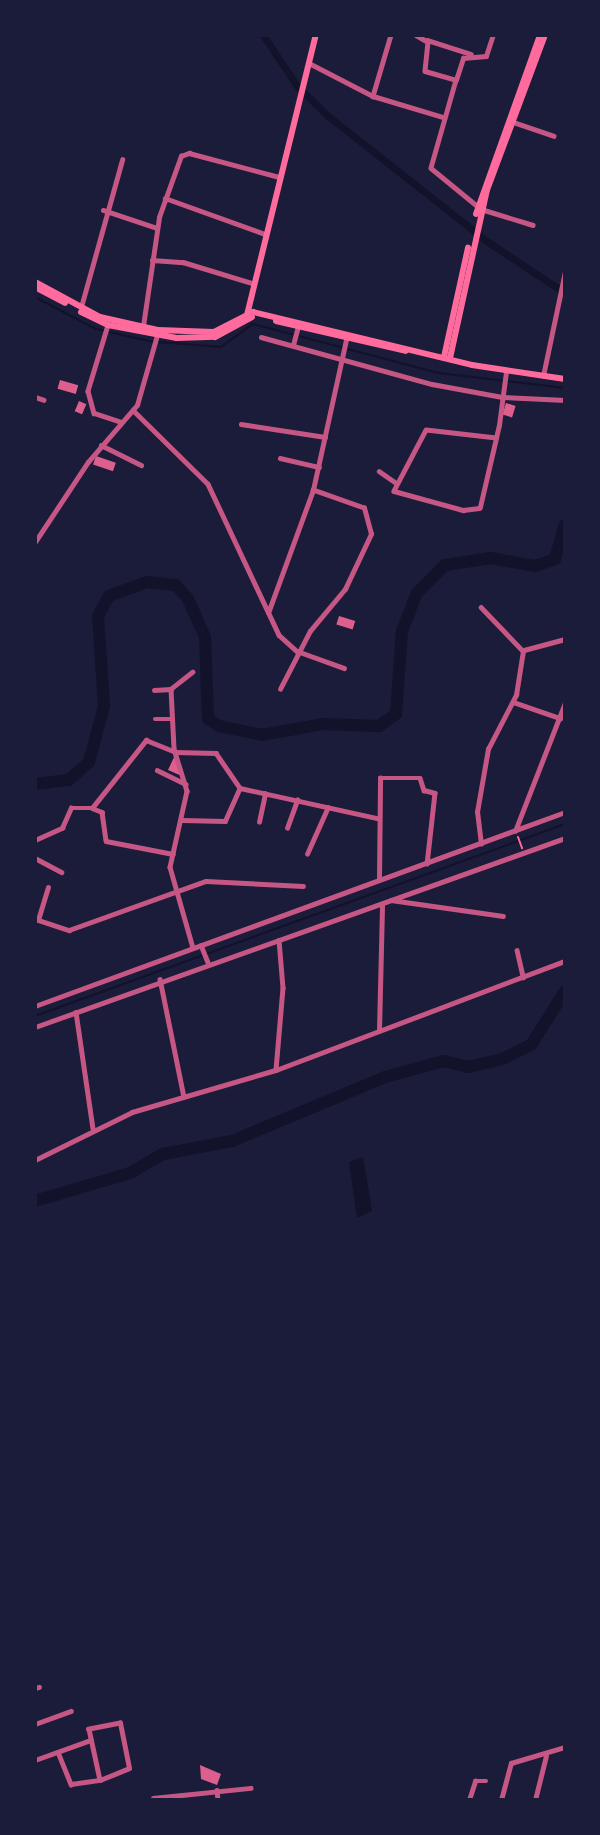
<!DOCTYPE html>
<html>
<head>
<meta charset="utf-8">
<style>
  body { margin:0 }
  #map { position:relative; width:600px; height:1835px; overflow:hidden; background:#1b1b3a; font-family:"Nunito Sans",sans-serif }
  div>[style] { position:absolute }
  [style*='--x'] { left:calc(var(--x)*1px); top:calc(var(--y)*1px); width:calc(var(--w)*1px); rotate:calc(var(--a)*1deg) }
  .water>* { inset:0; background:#12122b }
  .stream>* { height:2px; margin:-1px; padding:0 1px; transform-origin:1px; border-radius:1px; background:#12122b }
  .canal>* { height:7px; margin:-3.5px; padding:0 3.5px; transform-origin:3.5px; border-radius:3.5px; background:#12122b }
  .river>* { height:12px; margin:-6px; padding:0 6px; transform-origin:6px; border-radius:6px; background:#12122b }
  .building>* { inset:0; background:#dd5f8e; transform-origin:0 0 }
  .path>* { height:2px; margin:-1px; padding:0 1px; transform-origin:1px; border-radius:1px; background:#ff6b9d }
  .minor>* { height:4.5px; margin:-2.25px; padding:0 2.25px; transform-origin:2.25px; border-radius:2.25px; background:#c65784 }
  .tertiary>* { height:5px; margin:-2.5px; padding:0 2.5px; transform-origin:2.5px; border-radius:2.5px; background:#c65784 }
  .secondary>* { height:6px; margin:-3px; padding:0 3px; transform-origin:3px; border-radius:3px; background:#ff6b9d }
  span { translate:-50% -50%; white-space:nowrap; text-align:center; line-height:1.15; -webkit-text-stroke:5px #1b1b3a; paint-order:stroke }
  .frame { position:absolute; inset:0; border:37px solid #1b1b3a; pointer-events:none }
</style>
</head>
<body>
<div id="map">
  <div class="water">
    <div style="clip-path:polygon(363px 1157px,372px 1211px,357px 1218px,349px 1162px)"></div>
  </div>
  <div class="stream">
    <div style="--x:35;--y:297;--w:69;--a:27.7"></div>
    <div style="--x:96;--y:329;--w:58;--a:12.8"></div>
    <div style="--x:158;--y:342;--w:63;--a:4.5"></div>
    <div style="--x:221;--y:347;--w:39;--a:-36"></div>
    <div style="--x:253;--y:324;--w:192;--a:14.8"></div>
    <div style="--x:439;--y:373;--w:127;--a:6.8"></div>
    <div style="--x:35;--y:1016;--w:564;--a:-19.91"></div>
  </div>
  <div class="canal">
    <div style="--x:263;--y:35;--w:61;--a:56.3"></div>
    <div style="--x:297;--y:86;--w:42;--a:44"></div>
    <div style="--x:327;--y:115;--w:205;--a:38.3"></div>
    <div style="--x:488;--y:242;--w:92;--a:33.5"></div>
  </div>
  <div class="river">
    <div style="--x:35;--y:784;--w:34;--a:-7"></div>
    <div style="--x:69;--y:780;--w:27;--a:-42"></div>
    <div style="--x:89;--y:762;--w:58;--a:-75"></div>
    <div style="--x:104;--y:706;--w:90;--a:-93.8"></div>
    <div style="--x:98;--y:616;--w:23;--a:-61"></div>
    <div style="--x:109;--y:596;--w:40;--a:-20.2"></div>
    <div style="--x:147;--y:582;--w:29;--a:6"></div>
    <div style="--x:176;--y:585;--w:18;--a:49"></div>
    <div style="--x:188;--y:599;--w:42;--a:65.9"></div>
    <div style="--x:205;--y:637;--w:82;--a:87.9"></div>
    <div style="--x:208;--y:719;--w:13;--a:32"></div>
    <div style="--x:219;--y:726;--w:44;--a:11.8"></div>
    <div style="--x:262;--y:735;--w:63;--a:-10.1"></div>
    <div style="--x:324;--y:724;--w:55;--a:2.1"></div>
    <div style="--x:379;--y:726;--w:21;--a:-35"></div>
    <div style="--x:396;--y:714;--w:83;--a:-85.9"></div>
    <div style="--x:402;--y:631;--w:41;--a:-68.5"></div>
    <div style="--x:417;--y:593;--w:40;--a:-45"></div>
    <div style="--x:445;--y:565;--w:46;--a:-8.8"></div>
    <div style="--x:490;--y:558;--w:46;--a:10.1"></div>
    <div style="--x:535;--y:566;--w:21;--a:-19"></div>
    <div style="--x:555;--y:559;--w:36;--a:-74"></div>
    <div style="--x:35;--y:1201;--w:99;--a:-16.4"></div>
    <div style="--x:130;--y:1173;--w:38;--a:-30"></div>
    <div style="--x:163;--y:1154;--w:70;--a:-10.7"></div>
    <div style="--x:232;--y:1141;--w:166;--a:-22.7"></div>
    <div style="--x:385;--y:1077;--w:61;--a:-15.2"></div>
    <div style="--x:444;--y:1061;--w:25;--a:14"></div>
    <div style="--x:468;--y:1067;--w:35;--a:-13"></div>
    <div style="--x:502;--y:1059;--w:32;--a:-26"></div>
    <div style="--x:531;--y:1045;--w:64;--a:-57.8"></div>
  </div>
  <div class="building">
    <div style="left:60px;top:380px;width:19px;height:9px;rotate:16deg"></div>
    <div style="left:79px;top:401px;width:8px;height:11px;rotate:23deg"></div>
    <div style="left:506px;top:403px;width:10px;height:12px;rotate:17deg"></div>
    <div style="left:96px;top:456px;width:21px;height:9px;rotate:19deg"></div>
    <div style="left:339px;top:616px;width:17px;height:9px;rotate:17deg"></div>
    <div style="clip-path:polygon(175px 755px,184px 777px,168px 770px)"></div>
    <div style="clip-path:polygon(200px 1765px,221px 1774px,217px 1785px,201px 1779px)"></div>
  </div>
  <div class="path">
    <div style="--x:518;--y:837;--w:12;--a:70"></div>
  </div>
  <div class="minor">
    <div style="--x:391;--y:35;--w:64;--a:106.4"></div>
    <div style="--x:373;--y:96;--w:73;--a:16.7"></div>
    <div style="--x:416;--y:35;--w:14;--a:30"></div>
    <div style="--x:428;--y:42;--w:29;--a:96"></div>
    <div style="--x:425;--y:71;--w:32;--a:16"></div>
    <div style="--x:456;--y:80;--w:23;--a:-72"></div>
    <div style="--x:463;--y:58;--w:23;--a:-5"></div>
    <div style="--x:486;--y:56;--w:22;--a:-72"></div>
    <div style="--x:427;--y:40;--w:46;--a:17.7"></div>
    <div style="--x:309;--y:63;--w:72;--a:27.3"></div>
    <div style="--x:456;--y:80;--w:91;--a:105.9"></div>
    <div style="--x:431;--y:168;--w:65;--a:39.4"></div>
    <div style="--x:481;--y:209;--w:54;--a:17.1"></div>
    <div style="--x:510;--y:121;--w:46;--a:18.8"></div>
    <div style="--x:165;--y:198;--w:106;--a:19.8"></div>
    <div style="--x:103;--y:210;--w:57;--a:18.4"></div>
    <div style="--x:152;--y:260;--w:31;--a:4"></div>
    <div style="--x:183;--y:262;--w:72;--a:16.9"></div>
    <div style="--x:81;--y:307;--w:153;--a:-74.4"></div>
    <div style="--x:108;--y:325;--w:69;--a:106.9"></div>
    <div style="--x:88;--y:391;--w:23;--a:75"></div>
    <div style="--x:94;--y:413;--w:28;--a:18"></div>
    <div style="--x:143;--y:326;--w:110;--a:-81.6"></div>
    <div style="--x:159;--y:217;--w:65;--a:-70.2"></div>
    <div style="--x:181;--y:156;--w:9;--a:-21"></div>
    <div style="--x:189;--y:153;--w:93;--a:14.9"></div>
    <div style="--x:261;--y:337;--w:177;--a:15.4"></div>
    <div style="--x:432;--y:384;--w:71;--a:10.5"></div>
    <div style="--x:502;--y:397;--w:63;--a:2.7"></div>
    <div style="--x:293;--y:345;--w:20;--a:-75"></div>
    <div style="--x:543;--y:376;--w:106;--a:-78.1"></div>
    <div style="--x:35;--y:397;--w:9;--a:18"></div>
    <div style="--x:133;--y:410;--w:105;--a:44.6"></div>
    <div style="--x:208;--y:484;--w:167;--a:64.8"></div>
    <div style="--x:279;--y:635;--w:24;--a:42"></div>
    <div style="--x:297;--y:651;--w:50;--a:19.9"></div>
    <div style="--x:241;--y:424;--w:85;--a:8.8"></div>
    <div style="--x:496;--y:438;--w:70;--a:-173.5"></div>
    <div style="--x:426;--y:430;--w:69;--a:117.7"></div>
    <div style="--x:394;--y:491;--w:72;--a:15.4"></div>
    <div style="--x:463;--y:510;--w:16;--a:-7"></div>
    <div style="--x:479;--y:508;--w:1;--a:-45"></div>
    <div style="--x:480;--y:507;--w:71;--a:-76.9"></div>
    <div style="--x:496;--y:438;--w:13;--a:-77"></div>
    <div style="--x:499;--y:425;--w:53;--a:-82.5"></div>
    <div style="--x:101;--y:445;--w:45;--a:26.6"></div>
    <div style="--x:280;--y:458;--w:40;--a:13"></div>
    <div style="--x:379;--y:471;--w:21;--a:35"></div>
    <div style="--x:35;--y:542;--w:96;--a:-56.5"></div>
    <div style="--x:88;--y:462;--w:75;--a:-49.3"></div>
    <div style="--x:137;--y:405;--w:76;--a:-74"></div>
    <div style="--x:481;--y:607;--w:61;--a:46.3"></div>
    <div style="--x:268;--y:613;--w:131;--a:-69.9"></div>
    <div style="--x:313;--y:490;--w:158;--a:-77.6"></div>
    <div style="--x:524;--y:650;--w:42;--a:-15"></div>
    <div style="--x:193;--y:672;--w:28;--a:142"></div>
    <div style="--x:171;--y:689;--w:60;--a:87.1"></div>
    <div style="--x:174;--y:749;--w:44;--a:72.8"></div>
    <div style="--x:187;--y:791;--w:78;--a:102.6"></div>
    <div style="--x:170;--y:867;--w:84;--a:74.1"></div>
    <div style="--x:280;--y:689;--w:65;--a:-62.7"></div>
    <div style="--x:310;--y:631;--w:55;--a:-50.2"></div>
    <div style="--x:345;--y:589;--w:61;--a:-64.7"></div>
    <div style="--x:371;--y:534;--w:27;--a:-105"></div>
    <div style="--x:364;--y:508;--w:54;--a:-160.6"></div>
    <div style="--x:154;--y:690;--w:17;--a:-3"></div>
    <div style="--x:513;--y:702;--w:50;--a:18.8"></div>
    <div style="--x:155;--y:719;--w:18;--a:0"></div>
    <div style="--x:157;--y:770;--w:32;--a:26"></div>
    <div style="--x:92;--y:808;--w:11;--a:22"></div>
    <div style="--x:102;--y:812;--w:29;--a:82"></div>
    <div style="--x:106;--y:841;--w:68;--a:11"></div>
    <div style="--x:182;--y:820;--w:43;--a:1.3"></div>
    <div style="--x:225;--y:821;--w:36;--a:-66"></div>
    <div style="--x:259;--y:822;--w:29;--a:-78"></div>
    <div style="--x:287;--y:828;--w:30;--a:-70"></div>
    <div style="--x:515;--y:831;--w:137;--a:-68.7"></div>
    <div style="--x:35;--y:840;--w:30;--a:-24"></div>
    <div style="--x:62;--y:828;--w:22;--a:-66"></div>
    <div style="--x:71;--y:808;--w:21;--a:0"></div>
    <div style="--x:92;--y:808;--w:87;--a:-51.5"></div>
    <div style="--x:146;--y:740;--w:31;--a:22"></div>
    <div style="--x:175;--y:752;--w:41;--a:1.4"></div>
    <div style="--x:216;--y:753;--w:42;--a:55.6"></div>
    <div style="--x:240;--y:788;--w:140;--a:12.4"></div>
    <div style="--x:481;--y:844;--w:32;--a:-97"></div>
    <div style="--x:477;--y:812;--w:64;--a:-80.1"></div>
    <div style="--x:488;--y:749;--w:61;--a:-62.6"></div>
    <div style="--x:516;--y:695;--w:45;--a:-81"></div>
    <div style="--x:307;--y:854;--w:51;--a:-65.9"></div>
    <div style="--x:35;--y:858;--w:30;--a:28"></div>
    <div style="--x:379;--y:880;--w:102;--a:-89.4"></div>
    <div style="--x:380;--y:778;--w:40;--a:0"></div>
    <div style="--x:420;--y:778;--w:13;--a:72"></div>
    <div style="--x:424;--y:790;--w:11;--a:15"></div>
    <div style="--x:435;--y:793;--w:71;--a:96.4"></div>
    <div style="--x:391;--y:900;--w:113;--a:8.1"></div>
    <div style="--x:35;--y:919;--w:36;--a:18"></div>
    <div style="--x:69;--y:930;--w:145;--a:-19.7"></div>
    <div style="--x:206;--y:881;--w:97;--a:3"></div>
    <div style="--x:38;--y:920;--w:34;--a:-73"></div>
    <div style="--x:279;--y:940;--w:48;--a:85.2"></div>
    <div style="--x:283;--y:988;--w:82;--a:94.9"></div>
    <div style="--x:276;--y:1070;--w:309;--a:-20.7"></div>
    <div style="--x:201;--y:945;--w:18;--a:68"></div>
    <div style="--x:517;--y:950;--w:28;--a:77"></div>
    <div style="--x:160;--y:979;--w:120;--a:78.5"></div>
    <div style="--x:35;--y:1006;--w:564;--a:-20.1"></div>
    <div style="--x:76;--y:1012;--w:117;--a:81.7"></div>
    <div style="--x:379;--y:1030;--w:126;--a:-88.6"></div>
    <div style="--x:35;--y:1160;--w:108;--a:-26.3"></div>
    <div style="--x:132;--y:1112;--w:150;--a:-16.3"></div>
    <div style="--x:35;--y:1688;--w:4;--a:-14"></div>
    <div style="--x:35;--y:1724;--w:38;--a:-20"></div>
    <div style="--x:58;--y:1752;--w:35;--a:68"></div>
    <div style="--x:71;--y:1784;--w:29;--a:-8"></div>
    <div style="--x:100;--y:1780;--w:31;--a:-22"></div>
    <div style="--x:129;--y:1768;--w:46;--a:-101.3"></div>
    <div style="--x:120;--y:1723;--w:32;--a:169"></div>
    <div style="--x:89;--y:1729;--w:52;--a:77.8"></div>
    <div style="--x:35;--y:1760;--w:59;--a:-19.7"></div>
    <div style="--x:217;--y:1790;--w:10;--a:84"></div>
    <div style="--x:153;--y:1798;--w:98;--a:-5.9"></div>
    <div style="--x:469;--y:1800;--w:20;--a:-72"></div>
    <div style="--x:475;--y:1781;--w:11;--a:0"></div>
    <div style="--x:501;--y:1800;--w:38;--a:-75"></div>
    <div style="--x:511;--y:1763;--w:56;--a:-16.5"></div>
    <div style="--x:535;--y:1800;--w:45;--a:-76"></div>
  </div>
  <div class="tertiary">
    <div style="--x:35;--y:1027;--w:563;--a:-19.63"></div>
  </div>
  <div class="secondary">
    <div style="--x:476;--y:214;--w:190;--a:-70.3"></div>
    <div style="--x:35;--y:282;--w:74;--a:28.3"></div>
    <div style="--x:100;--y:317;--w:59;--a:12.6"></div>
    <div style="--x:158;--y:330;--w:56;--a:2"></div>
    <div style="--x:214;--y:332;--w:44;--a:-27.1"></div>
    <div style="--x:253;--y:312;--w:225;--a:13.6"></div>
    <div style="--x:472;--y:365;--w:94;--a:8.6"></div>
    <div style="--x:35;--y:287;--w:34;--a:28"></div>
    <div style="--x:81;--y:312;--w:30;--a:26"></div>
    <div style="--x:108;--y:325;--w:70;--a:10.7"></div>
    <div style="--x:177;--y:338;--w:38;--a:-2"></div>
    <div style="--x:215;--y:337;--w:42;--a:-28.4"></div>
    <div style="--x:247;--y:315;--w:288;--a:-76.2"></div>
    <div style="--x:276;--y:321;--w:133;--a:13"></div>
    <div style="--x:444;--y:357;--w:112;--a:-77.6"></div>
    <div style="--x:450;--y:358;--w:172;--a:-77.6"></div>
    <div style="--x:487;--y:190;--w:165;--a:-69.5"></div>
  </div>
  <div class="frame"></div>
</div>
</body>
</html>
